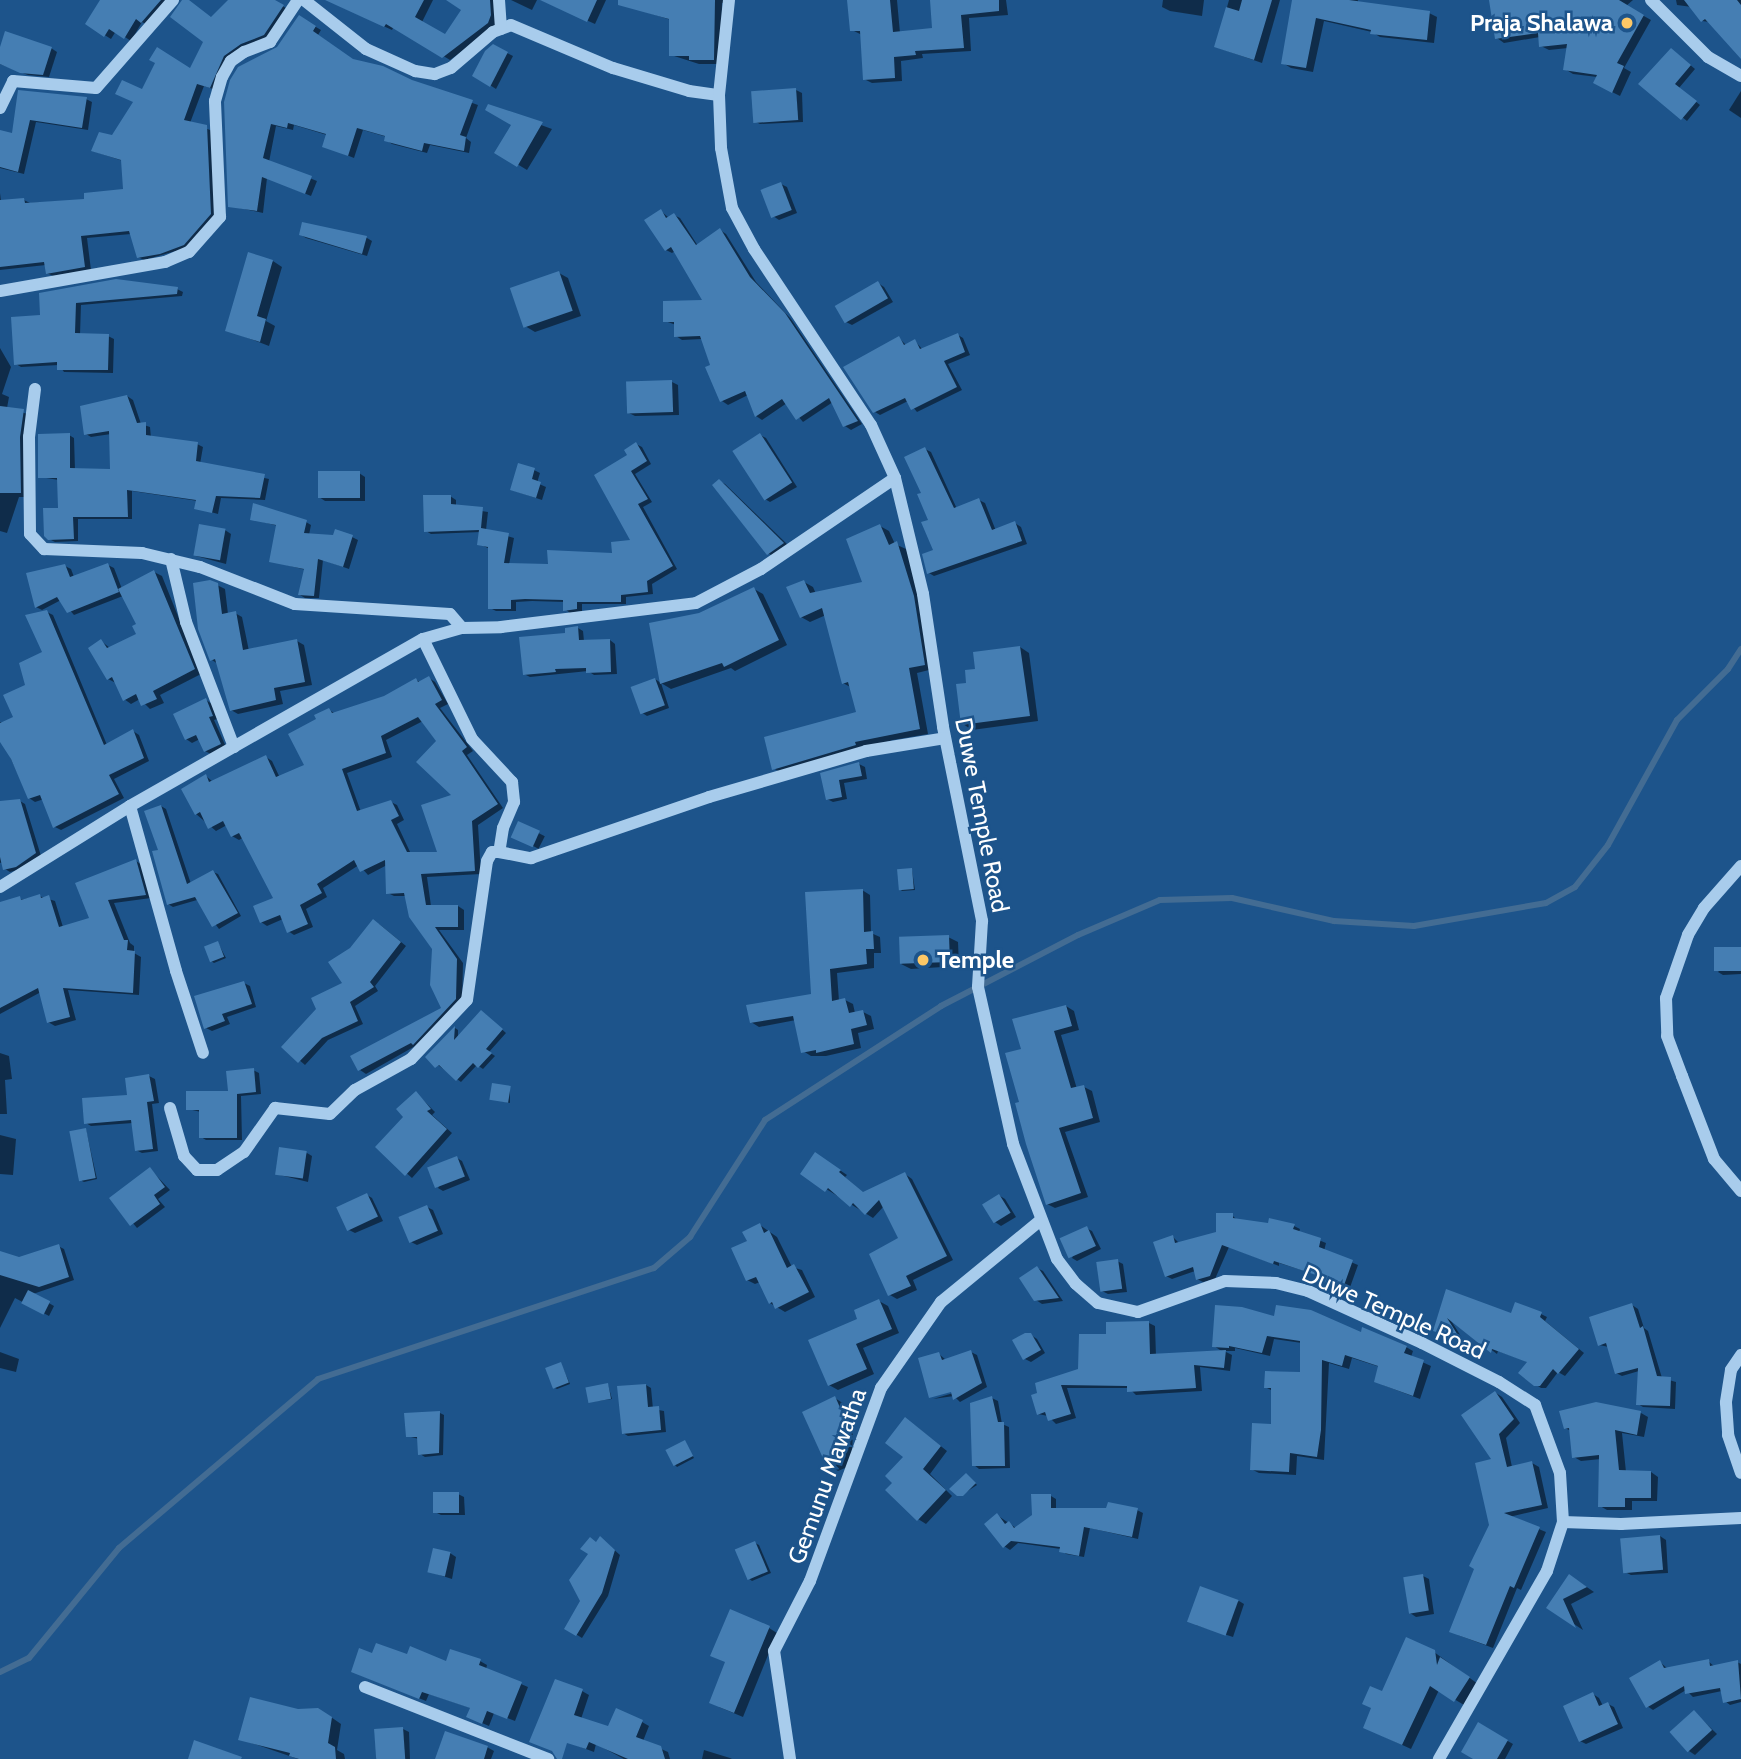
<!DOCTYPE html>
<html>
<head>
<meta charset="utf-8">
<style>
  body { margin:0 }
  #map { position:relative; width:1741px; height:1759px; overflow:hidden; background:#1d548b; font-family:Cabin,sans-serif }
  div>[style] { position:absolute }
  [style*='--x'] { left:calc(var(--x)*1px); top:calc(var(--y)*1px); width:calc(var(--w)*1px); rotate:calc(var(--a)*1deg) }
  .shadow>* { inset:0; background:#0007; transform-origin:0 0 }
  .stream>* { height:6px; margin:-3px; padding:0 3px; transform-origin:3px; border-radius:3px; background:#436c93 }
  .building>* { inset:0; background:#457eb3; transform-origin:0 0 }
  .minor>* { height:12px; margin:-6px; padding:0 6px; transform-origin:6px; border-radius:6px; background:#a8ccec }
  .dots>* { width:19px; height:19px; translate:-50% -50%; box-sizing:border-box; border:4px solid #1d548b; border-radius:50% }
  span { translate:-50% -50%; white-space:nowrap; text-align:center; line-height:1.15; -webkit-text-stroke:5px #1d548b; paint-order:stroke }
  .poi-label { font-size:24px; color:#fff; font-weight:700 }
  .right { translate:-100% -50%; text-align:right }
  .left { translate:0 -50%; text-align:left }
  .street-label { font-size:24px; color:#fff }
</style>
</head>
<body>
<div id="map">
  <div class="shadow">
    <div style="clip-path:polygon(102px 0,170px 0,148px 25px,142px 22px,131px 41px,116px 31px,111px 39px,87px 24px)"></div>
    <div style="clip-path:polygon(183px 0,212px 18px,230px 0,273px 0,289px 10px,270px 38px,247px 47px,216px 90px,204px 86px,190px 123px,213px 131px,217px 217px,190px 247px,144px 260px,138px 257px,131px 234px,87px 238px,91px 270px,53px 276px,47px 273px,46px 265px,0 270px,0 193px,1px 201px,24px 200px,30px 203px,86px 200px,125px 191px,123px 161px,93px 151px,113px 137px,143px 91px,191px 70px,205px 42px)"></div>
    <div style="clip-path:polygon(338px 0,433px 0,422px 22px,446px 36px,464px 10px,450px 0,500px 0,495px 27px,450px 60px,394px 26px,392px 30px,344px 8px)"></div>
    <div style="clip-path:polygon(511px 0,537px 0,532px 10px)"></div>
    <div style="clip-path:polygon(541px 0,606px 0,595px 24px)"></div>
    <div style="clip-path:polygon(642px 0,726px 0,726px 3px,722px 3px,721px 64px,699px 64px,671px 55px,671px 20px,640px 10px)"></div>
    <div style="clip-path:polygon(849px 0,897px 0,900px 33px,934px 29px,932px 0,1006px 0,1008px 15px,969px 18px,971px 51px,922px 54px,923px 58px,901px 61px,902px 81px,872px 83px,864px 79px,862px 35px,852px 30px)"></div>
    <div style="clip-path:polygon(1163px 0,1204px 0,1202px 16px,1170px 11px,1162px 7px)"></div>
    <div style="clip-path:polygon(1229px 0,1280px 0,1262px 63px,1216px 47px)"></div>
    <div style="clip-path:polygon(1294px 0,1358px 0,1357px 5px,1429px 13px,1437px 17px,1434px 43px,1380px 37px,1372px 32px,1324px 21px,1313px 72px,1291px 68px,1283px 63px)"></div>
    <div style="clip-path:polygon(1491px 0,1633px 0,1626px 6px,1651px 20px,1624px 68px,1631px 72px,1620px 96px,1602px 87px,1597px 77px,1573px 74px,1565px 69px,1568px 48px,1549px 50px,1541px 46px,1540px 37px,1504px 43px,1497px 38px)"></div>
    <div style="clip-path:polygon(1676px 0,1741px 0,1741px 54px,1710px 22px,1702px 21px,1692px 7px,1677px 5px)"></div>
    <div style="clip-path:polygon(299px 17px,321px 30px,318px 35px,354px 61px,478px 105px,466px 138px,471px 142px,469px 153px,430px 145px,427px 153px,392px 144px,386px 140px,387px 137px,363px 130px,354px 158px,324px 146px,327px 135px,294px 125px,293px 130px,276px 126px,269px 162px,317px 181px,311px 196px,267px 178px,263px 213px,230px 206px,278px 49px)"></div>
    <div style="clip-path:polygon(493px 46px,513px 56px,496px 89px,474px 75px)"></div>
    <div style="clip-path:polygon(51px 48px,57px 52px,49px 77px,28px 75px,0 64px,0 53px)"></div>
    <div style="clip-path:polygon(1676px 53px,1695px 69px,1679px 88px,1700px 105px,1687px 121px,1641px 84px)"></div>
    <div style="clip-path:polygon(796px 90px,802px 93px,803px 122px,760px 124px,754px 121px)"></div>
    <div style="clip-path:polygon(1741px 91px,1741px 118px,1729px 110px)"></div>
    <div style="clip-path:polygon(20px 92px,86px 99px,92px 102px,88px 130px,36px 122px,24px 174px,0 168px,0 132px,13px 135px)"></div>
    <div style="clip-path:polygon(489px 106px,552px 129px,527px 170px,497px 152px,513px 124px)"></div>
    <div style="clip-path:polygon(781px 184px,787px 187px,797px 213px,779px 220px,773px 216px)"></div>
    <div style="clip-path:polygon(661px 211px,669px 218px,674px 215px,680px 218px,698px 246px,720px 230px,726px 234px,756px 282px,791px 319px,862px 424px,851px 430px,845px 426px,833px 402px,803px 422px,787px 403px,762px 420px,756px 416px,748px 395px,728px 405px,722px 401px,702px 339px,682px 340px,676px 336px,676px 325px,665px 321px,705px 302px,675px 251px,672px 253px,666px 250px)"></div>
    <div style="clip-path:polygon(303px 224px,367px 238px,372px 241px,367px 256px,306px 238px,301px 235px)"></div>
    <div style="clip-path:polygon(273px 261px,282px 267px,266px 321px,275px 326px,269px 346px,227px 330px)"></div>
    <div style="clip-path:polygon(559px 273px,568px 278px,581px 316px,535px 332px,525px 326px)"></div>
    <div style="clip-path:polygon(878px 283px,884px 287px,893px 302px,852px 325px,846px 322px)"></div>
    <div style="clip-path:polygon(177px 289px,183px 292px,182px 296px,81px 305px,80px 335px,108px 336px,114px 339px,113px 373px,64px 372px,59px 365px,21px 367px,16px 364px,42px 317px,41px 294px)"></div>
    <div style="clip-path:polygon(958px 335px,963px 338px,970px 355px,948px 364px,962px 390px,917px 412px,908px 401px,880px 415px,875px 412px,899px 338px,907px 346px,915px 341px,923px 350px)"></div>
    <div style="clip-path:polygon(0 348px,11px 367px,2px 394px,9px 397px,7px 408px,31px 415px,28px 497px,19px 497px,7px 533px,0 531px)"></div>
    <div style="clip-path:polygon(672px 382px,678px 385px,679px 415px,635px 416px,629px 413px)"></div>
    <div style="clip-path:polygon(127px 396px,133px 400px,141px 424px,150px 427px,151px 438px,197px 444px,203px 447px,200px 464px,269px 479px,265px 500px,221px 498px,218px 514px,196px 508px,198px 501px,132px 491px,132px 519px,78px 519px,78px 541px,55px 542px,49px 539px,60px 509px,59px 480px,40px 477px,69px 435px,74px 438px,75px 470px,111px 470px,111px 434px,91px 437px,86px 434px)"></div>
    <div style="clip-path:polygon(760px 435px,766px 438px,797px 487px,770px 502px,765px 499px,735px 451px)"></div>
    <div style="clip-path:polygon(636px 444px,642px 447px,651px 464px,635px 474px,652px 502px,643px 507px,677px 569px,652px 584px,653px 594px,626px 597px,626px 604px,582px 604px,582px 611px,570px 613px,565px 609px,565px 602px,532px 601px,516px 602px,516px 611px,496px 611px,490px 608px,490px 549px,479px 544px,481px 532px,431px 534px,426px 531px,450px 496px,456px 500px,456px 507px,488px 512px,486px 530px,514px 538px,509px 565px,550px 566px,614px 555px,633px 541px,630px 456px)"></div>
    <div style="clip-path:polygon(925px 449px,931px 452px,957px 509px,979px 500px,985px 503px,996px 531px,1015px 523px,1021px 527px,1027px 544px,934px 576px,929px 573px,935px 552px)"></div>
    <div style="clip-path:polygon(534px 470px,540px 473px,537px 483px,546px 487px,542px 500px,512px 490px)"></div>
    <div style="clip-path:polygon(359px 473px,365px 477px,365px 501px,325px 501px,319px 497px)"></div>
    <div style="clip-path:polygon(719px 481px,725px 484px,789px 546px,774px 557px,768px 553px)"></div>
    <div style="clip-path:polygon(252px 519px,306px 522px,311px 525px,309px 535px,352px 537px,358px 540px,349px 569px,323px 560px,319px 598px,305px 598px,300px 595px,306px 570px,271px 561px,278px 526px)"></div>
    <div style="clip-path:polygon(880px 526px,889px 531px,895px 544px,906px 549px,914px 566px,933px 669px,917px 673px,928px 734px,893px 740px,782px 773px,773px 768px,858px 713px,852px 688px,843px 683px,826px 615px,810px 622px,801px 617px,804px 582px,813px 587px,816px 594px,865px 583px)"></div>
    <div style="clip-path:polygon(225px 530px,231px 534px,226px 564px,196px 556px)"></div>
    <div style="clip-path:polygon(108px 565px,114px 568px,122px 589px,154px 572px,162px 576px,201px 674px,160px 695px,164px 703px,150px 709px,140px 699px,131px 704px,124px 699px,116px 683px,108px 679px,101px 641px,110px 648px,139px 635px,139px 625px,123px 596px,74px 615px,61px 600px,42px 610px,36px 607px,65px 566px,71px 569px,74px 577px)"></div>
    <div style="clip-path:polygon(217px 585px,225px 589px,228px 614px,235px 613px,242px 617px,249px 651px,297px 641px,304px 645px,312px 685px,280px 691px,283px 704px,238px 714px,231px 710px,218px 664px,212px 660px)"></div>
    <div style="clip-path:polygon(754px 589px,763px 594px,787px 645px,735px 671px,731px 668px,671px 689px,661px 683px,669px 708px,647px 716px,641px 712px,655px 679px,661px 683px,700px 615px)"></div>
    <div style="clip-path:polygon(47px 612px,53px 615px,107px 745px,133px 731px,139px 735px,149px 761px,114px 779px,124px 798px,61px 830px,55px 827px,44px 799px,35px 802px,29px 798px,0 735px,0 722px,19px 728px,28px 686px,44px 653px)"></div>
    <div style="clip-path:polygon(578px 628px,583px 631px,584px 641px,610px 640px,615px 644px,617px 674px,594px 675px,588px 671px,530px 677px,524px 674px,567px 634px)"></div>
    <div style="clip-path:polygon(1020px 647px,1029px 653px,1038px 721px,972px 730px,963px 724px,968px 684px,977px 670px)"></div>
    <div style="clip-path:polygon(evenodd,429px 678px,435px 682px,448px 704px,440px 708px,473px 751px,467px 755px,503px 808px,478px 825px,481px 874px,427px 877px,431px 906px,458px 906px,464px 910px,464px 930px,439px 930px,463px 963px,462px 1003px,417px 1045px,366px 1074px,360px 1070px,444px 1009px,434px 949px,407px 896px,394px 896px,388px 893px,387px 865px,368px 875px,359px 865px,323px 888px,327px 897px,306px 909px,313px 927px,294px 935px,288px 931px,283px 919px,267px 926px,261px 922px,275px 899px,244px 837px,239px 840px,232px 836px,227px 825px,216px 831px,196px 814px,206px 776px,213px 782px,266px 757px,272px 761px,280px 778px,306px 766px,318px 720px,329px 710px,336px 714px,385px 698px,416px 680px,420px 682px,429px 678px,423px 721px,438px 741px,455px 795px,439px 854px,411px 854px,397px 824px,404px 820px,397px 805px,391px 802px,361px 812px,347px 773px,392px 757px,386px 740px,423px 721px)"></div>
    <div style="clip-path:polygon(206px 700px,212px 704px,217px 719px,214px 720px,226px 747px,211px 754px,205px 751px,200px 739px,192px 743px,186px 739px)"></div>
    <div style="clip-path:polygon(859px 764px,865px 767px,867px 779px,844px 783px,847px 799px,833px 802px,827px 799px,822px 775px)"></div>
    <div style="clip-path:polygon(20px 801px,25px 804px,41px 856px,21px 869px,10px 872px,5px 869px,3px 862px,0 863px,0 802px)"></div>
    <div style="clip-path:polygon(161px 806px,166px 809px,191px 884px,213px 872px,218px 874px,241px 916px,219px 929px,197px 900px,173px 907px,168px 904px,161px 851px)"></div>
    <div style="left:519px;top:823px;width:29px;height:14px;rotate:27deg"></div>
    <div style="clip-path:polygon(136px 861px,142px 865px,151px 898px,114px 903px,130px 943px,134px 946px,134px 953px,141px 957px,139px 995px,68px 990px,76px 1020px,55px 1026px,48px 1022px,41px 992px,0 1014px,0 904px,39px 896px,55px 901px,63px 927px,91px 919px)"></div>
    <div style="clip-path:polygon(912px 870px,915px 890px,902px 891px,900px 889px)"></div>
    <div style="clip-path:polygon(862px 890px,870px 895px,871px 933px,880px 937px,881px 953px,874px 953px,874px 968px,837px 973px,839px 1001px,845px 1000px,853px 1004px,855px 1013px,863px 1012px,871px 1016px,874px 1029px,858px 1033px,861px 1048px,826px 1056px,811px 1056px,803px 1051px,796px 1020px,759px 1027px,751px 1022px,813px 995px)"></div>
    <div style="clip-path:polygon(379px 924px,406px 946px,375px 986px,378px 991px,355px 1006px,363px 1024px,328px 1040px,305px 1065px,284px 1047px,345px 984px,351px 949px)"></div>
    <div style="clip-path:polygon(948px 937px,958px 942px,959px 966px,911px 969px,901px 964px)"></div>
    <div style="clip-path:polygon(218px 943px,226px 958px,214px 963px,211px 961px)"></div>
    <div style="clip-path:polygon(1741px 949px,1741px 974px,1723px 975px,1718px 972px)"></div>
    <div style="clip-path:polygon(244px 983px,250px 986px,256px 1007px,227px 1017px,230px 1024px,212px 1031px,206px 1028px)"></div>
    <div style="clip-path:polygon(1066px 1006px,1074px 1011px,1079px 1030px,1061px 1035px,1077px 1089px,1084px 1087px,1092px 1091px,1100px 1122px,1065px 1132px,1088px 1197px,1055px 1208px,1047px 1204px,1022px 1103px,1023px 1050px)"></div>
    <div style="clip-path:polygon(485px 1014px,506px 1033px,489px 1052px,495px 1056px,483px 1069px,477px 1065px,461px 1082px,427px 1057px,455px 1028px,458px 1030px,458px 1038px)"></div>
    <div style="clip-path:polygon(0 1053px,9px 1056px,12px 1079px,5px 1080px,7px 1114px,0 1114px)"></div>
    <div style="clip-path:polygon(253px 1070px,259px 1073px,261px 1094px,241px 1096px,242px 1140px,206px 1140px,201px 1137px,201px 1112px,188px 1109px,230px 1093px)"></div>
    <div style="clip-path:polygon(149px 1076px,155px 1079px,159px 1103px,152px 1104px,158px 1151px,142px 1153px,136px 1150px,133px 1123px,91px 1126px,86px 1123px,129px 1096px)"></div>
    <div style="clip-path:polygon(510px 1087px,510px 1103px,492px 1099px)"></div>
    <div style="clip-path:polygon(416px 1093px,435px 1112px,432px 1115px,452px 1133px,412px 1178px,377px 1147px,405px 1117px)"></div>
    <div style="clip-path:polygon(86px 1130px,97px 1179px,84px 1182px,82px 1181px)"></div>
    <div style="clip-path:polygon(0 1135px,16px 1139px,13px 1175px,0 1174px)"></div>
    <div style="clip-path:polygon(307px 1153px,312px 1156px,308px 1182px,276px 1174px)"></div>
    <div style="clip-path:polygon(457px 1158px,462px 1161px,470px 1180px,443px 1191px,438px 1188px)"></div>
    <div style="clip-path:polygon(822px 1158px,847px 1175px,845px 1177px,864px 1194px,905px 1174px,912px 1179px,953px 1260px,913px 1280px,917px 1290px,897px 1299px,890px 1295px,900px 1239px,884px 1206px,873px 1218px,802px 1174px)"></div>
    <div style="clip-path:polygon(150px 1169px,170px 1190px,158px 1199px,165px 1207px,137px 1228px,112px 1198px)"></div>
    <div style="clip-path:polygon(367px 1195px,372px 1198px,383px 1221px,355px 1233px,349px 1230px)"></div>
    <div style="clip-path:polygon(1000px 1196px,1005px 1199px,1016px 1217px,1001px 1226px,995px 1222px)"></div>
    <div style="clip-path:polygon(427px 1207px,433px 1210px,443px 1234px,417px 1245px,411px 1242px)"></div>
    <div style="clip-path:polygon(1232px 1215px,1238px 1221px,1294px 1226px,1300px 1229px,1299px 1232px,1326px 1243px,1324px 1251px,1358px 1265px,1348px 1293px,1330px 1286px,1324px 1277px,1279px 1263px,1279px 1266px,1229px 1247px,1215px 1279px,1203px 1282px,1197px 1279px,1195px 1271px,1172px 1279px,1166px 1276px,1173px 1237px,1180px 1244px,1218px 1234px)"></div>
    <div style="clip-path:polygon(760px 1225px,777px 1237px,792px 1267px,802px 1270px,815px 1297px,785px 1312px,770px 1303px,760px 1282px,755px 1284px,747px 1280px,749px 1241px)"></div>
    <div style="clip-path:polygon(1086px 1228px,1092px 1231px,1101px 1249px,1077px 1261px,1072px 1258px)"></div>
    <div style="clip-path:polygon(58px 1246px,64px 1249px,74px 1280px,33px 1294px,54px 1306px,49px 1316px,15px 1298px,0 1328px,0 1253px,19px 1258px)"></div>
    <div style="clip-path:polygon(1117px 1261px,1123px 1264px,1127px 1292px,1108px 1294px,1102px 1291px)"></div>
    <div style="clip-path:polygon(1037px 1268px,1043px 1271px,1063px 1301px,1042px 1304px,1036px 1300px)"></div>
    <div style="clip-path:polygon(1447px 1292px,1512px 1315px,1541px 1314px,1547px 1317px,1545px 1321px,1584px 1353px,1565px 1376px,1558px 1372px,1546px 1388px,1541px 1388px,1535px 1384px,1529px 1362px,1498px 1351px,1497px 1354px,1450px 1319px,1464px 1341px,1435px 1330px)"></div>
    <div style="clip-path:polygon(879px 1301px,888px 1306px,899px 1333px,863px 1348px,874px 1374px,838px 1390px,829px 1385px,860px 1320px)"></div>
    <div style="clip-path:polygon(1632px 1305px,1638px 1309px,1644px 1328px,1648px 1331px,1662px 1378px,1676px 1382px,1675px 1409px,1643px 1407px,1638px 1404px,1639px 1371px,1622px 1376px,1616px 1373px,1609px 1347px,1599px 1345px)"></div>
    <div style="clip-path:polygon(1276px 1319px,1362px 1335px,1406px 1347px,1413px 1351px,1411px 1357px,1431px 1366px,1420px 1399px,1383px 1385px,1380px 1367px,1352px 1358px,1349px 1369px,1329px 1363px,1324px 1460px,1297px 1456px,1296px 1475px,1259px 1473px,1251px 1469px,1273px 1426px,1273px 1391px,1265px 1387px,1301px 1374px,1302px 1343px,1274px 1339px,1270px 1356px,1235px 1348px,1235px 1351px,1224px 1351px,1232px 1355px,1230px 1371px,1200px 1367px,1202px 1391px,1136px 1395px,1129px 1388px,1067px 1388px,1076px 1418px,1056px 1424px,1048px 1416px,1038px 1414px,1033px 1396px,1080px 1370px,1108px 1336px,1149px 1323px,1155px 1326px,1156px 1356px,1223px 1352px,1214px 1346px)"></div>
    <div style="clip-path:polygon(1031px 1335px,1037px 1339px,1045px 1353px,1031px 1362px,1025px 1359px)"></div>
    <div style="clip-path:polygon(0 1352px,19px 1359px,16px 1372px,0 1368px)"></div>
    <div style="clip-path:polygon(971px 1352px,977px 1355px,987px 1387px,960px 1402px,954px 1396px,933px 1399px,960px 1391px,959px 1388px,930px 1397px,939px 1354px,946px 1360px)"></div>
    <div style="clip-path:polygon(561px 1364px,570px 1384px,557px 1389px,555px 1388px)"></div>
    <div style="clip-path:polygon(608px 1385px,612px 1399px,589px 1402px)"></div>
    <div style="clip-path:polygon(646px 1385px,651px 1388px,653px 1409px,664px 1411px,666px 1432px,628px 1436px,623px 1433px)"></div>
    <div style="clip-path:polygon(1496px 1393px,1502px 1397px,1520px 1423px,1506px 1438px,1512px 1467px,1532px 1463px,1539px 1467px,1548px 1508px,1509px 1517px,1546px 1532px,1521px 1590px,1517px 1588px,1493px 1648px,1458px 1635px,1491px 1526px)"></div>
    <div style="clip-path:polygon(835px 1398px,844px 1404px,853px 1423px,852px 1465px,838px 1471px,829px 1465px)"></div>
    <div style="clip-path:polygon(992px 1398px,998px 1401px,1002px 1424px,1009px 1427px,1010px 1468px,979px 1469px,974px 1465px)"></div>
    <div style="clip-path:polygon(440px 1413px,444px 1415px,443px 1455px,425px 1457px,420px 1454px,419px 1439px,407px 1436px)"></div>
    <div style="clip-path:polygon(1641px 1413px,1648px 1417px,1644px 1437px,1622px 1433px,1626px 1472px,1651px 1472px,1658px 1477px,1657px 1501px,1632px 1501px,1632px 1510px,1607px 1510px,1600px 1506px,1601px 1459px,1581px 1461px,1574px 1457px,1571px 1431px,1565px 1428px)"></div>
    <div style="clip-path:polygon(913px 1424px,947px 1451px,930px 1474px,952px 1496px,926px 1524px,918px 1519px,894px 1483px,905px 1457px)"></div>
    <div style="clip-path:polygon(684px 1442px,694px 1458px,677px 1467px,675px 1465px)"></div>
    <div style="clip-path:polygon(968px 1476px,977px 1485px,960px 1496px,958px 1495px)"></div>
    <div style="clip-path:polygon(458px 1494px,464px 1497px,465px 1515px,441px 1515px,435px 1512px)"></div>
    <div style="clip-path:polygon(1051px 1496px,1056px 1499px,1056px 1510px,1137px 1510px,1143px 1513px,1138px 1539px,1090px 1528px,1084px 1557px,1066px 1554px,1061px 1549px,1018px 1543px,1010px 1550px,1004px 1546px,997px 1515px,1016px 1528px,1033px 1516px)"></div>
    <div style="clip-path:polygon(1660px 1536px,1666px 1540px,1668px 1573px,1631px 1575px,1625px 1572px)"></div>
    <div style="clip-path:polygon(601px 1538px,620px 1555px,608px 1596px,582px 1638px,566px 1628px,582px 1601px)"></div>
    <div style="clip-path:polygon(755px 1543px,759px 1545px,771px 1573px,752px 1581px,748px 1578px)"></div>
    <div style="clip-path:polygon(450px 1553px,456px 1557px,452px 1579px,430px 1572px)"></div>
    <div style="clip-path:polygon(1423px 1576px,1429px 1579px,1434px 1614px,1416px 1617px,1410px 1613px)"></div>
    <div style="clip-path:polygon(1578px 1581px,1594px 1592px,1571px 1604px,1583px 1630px,1548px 1607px)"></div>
    <div style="clip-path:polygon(1239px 1601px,1244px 1604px,1233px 1637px,1196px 1625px)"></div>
    <div style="clip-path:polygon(769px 1628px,777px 1633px,743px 1717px,719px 1707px)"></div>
    <div style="clip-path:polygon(451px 1651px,480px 1661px,487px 1665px,486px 1669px,528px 1687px,515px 1721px,494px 1713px,489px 1726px,475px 1720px,471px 1708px,429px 1694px,426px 1701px,360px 1675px,374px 1655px,408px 1656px,447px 1664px)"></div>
    <div style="clip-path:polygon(1434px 1652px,1478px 1684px,1464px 1705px,1439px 1690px,1411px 1749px,1374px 1732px,1382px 1694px)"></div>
    <div style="clip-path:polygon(1708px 1661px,1715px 1667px,1737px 1662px,1741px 1664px,1741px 1702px,1730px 1705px,1725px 1701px,1722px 1691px,1693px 1697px,1686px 1690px,1653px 1710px,1647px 1706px,1660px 1662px,1668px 1669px)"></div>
    <div style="clip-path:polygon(582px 1691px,589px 1695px,581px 1719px,609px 1728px,617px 1711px,642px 1722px,649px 1726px,643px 1741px,668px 1752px,670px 1759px,624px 1759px,596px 1744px,594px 1752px,543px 1733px)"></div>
    <div style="clip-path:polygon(1593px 1694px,1599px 1698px,1603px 1706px,1608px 1704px,1614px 1707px,1623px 1728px,1586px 1744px,1580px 1741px)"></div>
    <div style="clip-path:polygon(297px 1711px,328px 1715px,341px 1724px,337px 1750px,344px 1754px,345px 1759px,298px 1759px,240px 1739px)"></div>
    <div style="clip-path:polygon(1694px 1712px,1717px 1734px,1695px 1755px,1689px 1751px)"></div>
    <div style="clip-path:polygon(1478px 1724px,1513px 1744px,1505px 1759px,1476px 1759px)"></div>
    <div style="clip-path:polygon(403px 1729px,409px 1732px,410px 1759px,376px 1759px)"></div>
    <div style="clip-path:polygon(487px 1747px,494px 1751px,491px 1759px,437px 1759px)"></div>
    <div style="clip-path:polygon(704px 1750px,730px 1758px,732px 1759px,702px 1759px)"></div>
  </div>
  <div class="stream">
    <div style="--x:0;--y:1672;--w:32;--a:-26"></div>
    <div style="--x:29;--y:1658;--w:142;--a:-50.7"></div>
    <div style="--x:119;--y:1548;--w:261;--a:-40.3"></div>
    <div style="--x:318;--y:1379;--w:354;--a:-18.3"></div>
    <div style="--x:654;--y:1268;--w:48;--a:-40.7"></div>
    <div style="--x:690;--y:1237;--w:139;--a:-57.3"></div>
    <div style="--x:765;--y:1120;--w:210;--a:-32.9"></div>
    <div style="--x:941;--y:1006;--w:154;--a:-27.4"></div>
    <div style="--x:1078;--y:935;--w:89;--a:-23.1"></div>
    <div style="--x:1160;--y:900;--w:72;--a:-1.6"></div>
    <div style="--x:1232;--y:898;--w:105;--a:12.7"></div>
    <div style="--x:1334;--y:921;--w:80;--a:3.6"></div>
    <div style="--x:1414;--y:926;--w:134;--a:-9.9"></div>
    <div style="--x:1546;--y:903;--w:33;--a:-29"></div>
    <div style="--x:1575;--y:887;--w:53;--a:-51.8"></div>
    <div style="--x:1608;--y:845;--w:143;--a:-61.1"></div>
    <div style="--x:1677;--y:720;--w:72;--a:-45"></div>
    <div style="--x:1728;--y:669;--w:24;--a:-57"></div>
  </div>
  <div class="building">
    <div style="clip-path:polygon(100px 0,161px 0,141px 23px,136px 19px,124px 39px,109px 29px,104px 37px,85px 24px)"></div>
    <div style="clip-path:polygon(182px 0,189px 0,211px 17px,228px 0,275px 0,284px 5px,264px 35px,241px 44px,224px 56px,210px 88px,197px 84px,184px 120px,207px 125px,211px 214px,184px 245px,160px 254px,137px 258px,129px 231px,81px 236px,85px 267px,46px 274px,44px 262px,0 267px,0 200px,24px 198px,25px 203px,84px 199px,84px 193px,123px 189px,121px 160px,91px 151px,99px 132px,112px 135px,133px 102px,115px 94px,122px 80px,142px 89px,155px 63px,149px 60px,157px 47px,190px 68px,203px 42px,170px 17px)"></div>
    <div style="clip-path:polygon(325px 0,424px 0,415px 17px,445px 34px,461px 10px,446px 0,490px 0,491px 15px,488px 23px,442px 58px,386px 24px,384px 27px)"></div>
    <div style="clip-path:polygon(540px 0,597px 0,587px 22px)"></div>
    <div style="clip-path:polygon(618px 0,715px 0,714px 60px,689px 60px,689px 56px,669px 56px,669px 19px,618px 5px)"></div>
    <div style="clip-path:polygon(847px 0,890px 0,893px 32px,932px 28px,930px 0,999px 0,999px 11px,961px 15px,964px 48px,915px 51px,916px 55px,894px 57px,895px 78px,863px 80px,860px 31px,850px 31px)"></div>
    <div style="clip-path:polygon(1242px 0,1272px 0,1254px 60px,1214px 47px,1226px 7px,1239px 11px)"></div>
    <div style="clip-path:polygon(1292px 0,1349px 0,1430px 11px,1427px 40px,1370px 34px,1371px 30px,1316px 18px,1306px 68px,1281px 64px)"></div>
    <div style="clip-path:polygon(1489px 0,1619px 0,1644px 15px,1617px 63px,1624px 66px,1612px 93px,1593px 83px,1597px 75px,1563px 70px,1567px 44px,1539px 47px,1538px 33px,1495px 39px)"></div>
    <div style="clip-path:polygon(1684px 0,1737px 0,1741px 5px,1741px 59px,1705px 19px,1701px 22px)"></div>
    <div style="clip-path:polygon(299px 15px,316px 26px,313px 31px,353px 59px,383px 66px,412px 80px,473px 100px,460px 135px,466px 137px,464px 151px,424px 143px,422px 151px,384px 141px,385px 136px,357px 128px,348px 156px,322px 147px,326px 134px,288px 123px,287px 128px,271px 124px,263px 158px,312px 176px,305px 194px,262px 177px,257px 211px,228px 207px,224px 102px,230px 80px,238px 67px,277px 47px)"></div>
    <div style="clip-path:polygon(5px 31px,52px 47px,43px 75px,20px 73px,0 64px,0 47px)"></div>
    <div style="clip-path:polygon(493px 44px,508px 52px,490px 87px,472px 76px,485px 51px)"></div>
    <div style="clip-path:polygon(1671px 48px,1691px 65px,1675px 84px,1697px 101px,1681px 120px,1638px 84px)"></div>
    <div style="left:796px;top:88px;width:32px;height:45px;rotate:86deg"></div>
    <div style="clip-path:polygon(18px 90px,87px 97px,82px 128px,30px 120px,18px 172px,0 167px,0 130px,12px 133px)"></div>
    <div style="clip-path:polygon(488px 104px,543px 122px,517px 167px,494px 153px,511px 125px,485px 110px)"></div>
    <div style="left:781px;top:182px;width:30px;height:22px;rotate:69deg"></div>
    <div style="clip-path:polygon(661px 209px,666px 218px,674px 213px,696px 245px,720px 228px,750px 277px,785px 313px,858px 421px,843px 427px,829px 398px,796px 420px,782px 399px,755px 417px,745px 391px,720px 402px,705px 367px,710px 365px,700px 336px,674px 337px,674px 322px,663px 322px,663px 301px,702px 300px,671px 247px,665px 251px,644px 220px)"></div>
    <div style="clip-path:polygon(302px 222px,367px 236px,362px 254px,299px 235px)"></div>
    <div style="clip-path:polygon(248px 252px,273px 260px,257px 316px,266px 319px,260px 342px,225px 331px)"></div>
    <div style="left:559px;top:271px;width:42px;height:52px;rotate:71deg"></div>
    <div style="clip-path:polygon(116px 279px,178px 287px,177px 294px,76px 303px,75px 333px,109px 334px,108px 370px,57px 370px,57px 362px,14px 365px,11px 317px,40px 315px,39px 293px)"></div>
    <div style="left:878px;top:281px;width:20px;height:50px;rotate:60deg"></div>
    <div style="clip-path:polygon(958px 333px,965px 352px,944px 361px,957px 387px,911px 410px,905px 398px,873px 413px,843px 367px,899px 336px,904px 345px,915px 339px,920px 349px)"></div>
    <div style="left:672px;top:380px;width:32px;height:46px;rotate:88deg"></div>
    <div style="clip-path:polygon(127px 395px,137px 423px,146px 422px,146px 435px,198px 442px,196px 461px,265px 474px,260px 498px,216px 496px,212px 513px,194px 509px,196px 500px,127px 490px,128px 517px,73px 517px,74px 539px,48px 540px,44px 536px,43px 508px,58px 508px,57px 478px,38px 478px,38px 434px,70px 433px,70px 468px,110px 469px,109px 431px,84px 435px,80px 406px)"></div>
    <div style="clip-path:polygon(0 406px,24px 409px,20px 437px,21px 493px,0 493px)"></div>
    <div style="left:760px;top:433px;width:59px;height:33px;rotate:57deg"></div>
    <div style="clip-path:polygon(636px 442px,647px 461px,631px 471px,648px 499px,638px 504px,673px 566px,647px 581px,648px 592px,621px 595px,621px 602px,577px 602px,577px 609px,563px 611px,563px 600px,525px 599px,511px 600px,511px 609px,488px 609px,488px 547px,477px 545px,479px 530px,424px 532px,423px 495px,451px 495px,451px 504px,483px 507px,481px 528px,509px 533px,504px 563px,548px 564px,547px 550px,612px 553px,611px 542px,630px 540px,594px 475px,627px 455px,624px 450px)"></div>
    <div style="clip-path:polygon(925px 447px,954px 508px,979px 498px,992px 530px,1015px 521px,1022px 541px,927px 574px,922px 554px,933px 550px,921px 522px,928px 520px,917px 494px,921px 493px,904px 457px)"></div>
    <div style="clip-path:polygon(518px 463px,535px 468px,532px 479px,541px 482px,536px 498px,510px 490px)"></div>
    <div style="left:318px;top:471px;width:42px;height:27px"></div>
    <div style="clip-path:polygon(719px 479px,784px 543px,767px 555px,712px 485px)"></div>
    <div style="clip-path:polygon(253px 503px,307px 520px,304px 533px,333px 535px,335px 529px,353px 535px,343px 567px,318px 559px,314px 596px,298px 595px,304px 569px,269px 562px,276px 525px,250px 520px)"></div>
    <div style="left:199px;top:524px;width:27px;height:32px;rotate:10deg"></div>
    <div style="clip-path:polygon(880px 524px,889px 545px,897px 541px,914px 596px,925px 665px,909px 668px,920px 729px,855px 742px,856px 745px,772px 770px,764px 737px,856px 712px,848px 682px,842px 684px,822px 608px,800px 618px,786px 587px,804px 580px,810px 593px,862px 582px,846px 539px)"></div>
    <div style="clip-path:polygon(108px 563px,119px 592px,67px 613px,57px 597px,35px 608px,26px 573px,65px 564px,70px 577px)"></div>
    <div style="clip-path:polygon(154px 570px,195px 669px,153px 691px,157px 699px,141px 706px,136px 694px,123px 701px,112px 677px,107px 680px,88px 648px,101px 639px,107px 648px,136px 634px,132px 626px,136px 624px,118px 589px)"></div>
    <div style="clip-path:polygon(210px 580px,218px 583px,222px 614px,236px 611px,243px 650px,297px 639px,305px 682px,274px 688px,276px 700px,230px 711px,215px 659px,210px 661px,198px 629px,193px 583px)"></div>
    <div style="clip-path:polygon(754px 587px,779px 640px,724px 667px,722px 663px,660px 684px,649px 623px,699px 613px)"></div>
    <div style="clip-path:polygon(47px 610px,104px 745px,133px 729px,144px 758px,109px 775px,119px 794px,53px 828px,40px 795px,28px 799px,11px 759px,0 742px,0 723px,13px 717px,3px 695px,25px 685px,19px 663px,42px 652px,25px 615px)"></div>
    <div style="clip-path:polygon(578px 626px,579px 640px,610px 639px,611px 672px,586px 673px,586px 668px,555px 669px,556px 672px,523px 675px,519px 637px,565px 633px,565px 628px)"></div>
    <div style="clip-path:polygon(1020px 646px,1030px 716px,961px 725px,956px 684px,966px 683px,965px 670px,975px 669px,973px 652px)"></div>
    <div style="clip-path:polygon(evenodd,429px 676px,442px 700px,435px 704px,467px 747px,462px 751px,498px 804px,472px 821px,475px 871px,421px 874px,426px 905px,458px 905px,458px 927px,435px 927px,457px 959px,456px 999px,413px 1045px,411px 1043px,358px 1071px,350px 1056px,441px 1008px,430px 985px,432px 949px,409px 917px,404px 893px,386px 894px,385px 860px,360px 872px,354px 860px,317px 884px,322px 893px,300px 905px,308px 924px,287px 933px,280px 915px,260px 923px,253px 906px,273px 898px,239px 833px,231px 837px,223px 821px,208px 829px,200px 812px,195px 815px,181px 789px,206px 774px,209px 782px,266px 755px,276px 777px,304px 765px,288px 734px,316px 719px,314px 715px,329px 708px,332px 713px,384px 696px,416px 678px,418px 682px,429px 676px,418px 717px,436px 741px,416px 762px,451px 795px,421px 805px,437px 852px,407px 852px,391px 820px,399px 816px,391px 800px,357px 811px,342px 769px,386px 753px,381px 736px,418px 717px)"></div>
    <div style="left:655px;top:678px;width:29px;height:26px;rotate:70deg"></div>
    <div style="clip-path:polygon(206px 698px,213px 716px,209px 717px,221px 744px,204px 752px,196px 735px,185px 740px,173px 714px)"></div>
    <div style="clip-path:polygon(859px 762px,862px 776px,839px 780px,842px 797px,826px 800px,820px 773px)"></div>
    <div style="clip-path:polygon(20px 799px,36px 853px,16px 867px,3px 870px,0 857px,0 801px)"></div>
    <div style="clip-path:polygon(161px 805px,187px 884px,213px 870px,238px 913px,212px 927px,195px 897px,167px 905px,152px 851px,158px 850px,144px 811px)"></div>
    <div style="left:518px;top:821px;width:24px;height:18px;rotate:24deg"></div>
    <div style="clip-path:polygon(136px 859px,146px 895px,108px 900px,124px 940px,128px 940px,127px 950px,135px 951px,133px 993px,63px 988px,70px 1017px,47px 1023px,38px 988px,0 1008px,0 902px,20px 896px,21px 900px,40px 894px,41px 898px,49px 895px,59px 927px,89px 918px,75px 883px)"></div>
    <div style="left:912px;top:868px;width:21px;height:15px;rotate:85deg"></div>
    <div style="clip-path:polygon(863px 889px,864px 932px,873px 931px,874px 949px,866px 949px,867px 964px,830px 969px,832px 1001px,845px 998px,849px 1013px,863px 1010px,867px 1025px,851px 1029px,854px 1044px,816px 1053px,816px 1050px,801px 1053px,793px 1016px,750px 1023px,746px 1005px,811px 994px,805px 892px)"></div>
    <div style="clip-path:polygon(373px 919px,401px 942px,370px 982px,374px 987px,350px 1002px,358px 1021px,322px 1038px,298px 1063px,281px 1047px,316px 1009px,311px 998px,342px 983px,328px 962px,350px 948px)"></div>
    <div style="left:949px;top:935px;width:27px;height:50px;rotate:88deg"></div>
    <div style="left:218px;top:941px;width:17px;height:15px;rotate:69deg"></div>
    <div style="left:1741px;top:947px;width:24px;height:27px;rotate:90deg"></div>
    <div style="clip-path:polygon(244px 981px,252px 1004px,222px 1014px,225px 1021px,204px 1029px,194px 996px)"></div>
    <div style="clip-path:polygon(1066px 1005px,1072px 1026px,1054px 1031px,1071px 1088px,1084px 1085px,1093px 1118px,1059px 1128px,1081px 1193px,1046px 1205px,1026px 1144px,1015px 1103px,1019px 1102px,1005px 1053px,1021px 1049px,1012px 1019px)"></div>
    <div style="clip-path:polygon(481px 1010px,503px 1029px,486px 1049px,492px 1053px,478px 1068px,473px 1063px,456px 1081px,439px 1065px,435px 1068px,425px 1057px,455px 1026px,454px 1040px)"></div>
    <div style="clip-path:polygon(254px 1068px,256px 1092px,237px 1094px,237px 1138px,199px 1138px,199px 1110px,186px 1110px,186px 1091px,228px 1091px,226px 1071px)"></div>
    <div style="clip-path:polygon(149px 1074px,154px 1101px,147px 1102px,153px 1149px,135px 1151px,131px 1120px,84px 1124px,82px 1098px,127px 1095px,125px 1078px)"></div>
    <div style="left:492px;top:1083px;width:19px;height:17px;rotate:9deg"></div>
    <div style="clip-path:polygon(416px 1091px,431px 1109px,427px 1111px,447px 1129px,405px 1176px,375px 1147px,403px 1117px,396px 1109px)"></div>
    <div style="left:86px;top:1128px;width:51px;height:17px;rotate:79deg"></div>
    <div style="left:279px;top:1147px;width:28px;height:28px;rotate:8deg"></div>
    <div style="clip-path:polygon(815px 1152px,841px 1170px,839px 1172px,863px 1192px,905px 1172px,947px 1256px,906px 1276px,911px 1286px,888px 1296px,869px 1254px,898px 1238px,879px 1200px,865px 1215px,853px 1203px,850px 1207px,828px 1188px,825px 1192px,800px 1174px)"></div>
    <div style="left:457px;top:1156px;width:22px;height:32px;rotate:69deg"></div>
    <div style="clip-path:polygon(150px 1167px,165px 1187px,154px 1195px,160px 1204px,130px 1226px,109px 1198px)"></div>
    <div style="left:367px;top:1193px;width:26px;height:34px;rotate:65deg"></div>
    <div style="left:999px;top:1194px;width:22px;height:20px;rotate:58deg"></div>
    <div style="left:427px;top:1205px;width:28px;height:31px;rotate:67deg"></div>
    <div style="clip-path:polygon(1216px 1213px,1233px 1213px,1233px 1218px,1268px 1223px,1269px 1218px,1295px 1224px,1293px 1229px,1321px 1238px,1319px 1247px,1353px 1260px,1342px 1291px,1322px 1283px,1322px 1277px,1274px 1261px,1273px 1264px,1222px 1245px,1210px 1276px,1196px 1280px,1193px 1267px,1165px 1277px,1153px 1242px,1173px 1235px,1175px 1243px,1216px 1232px)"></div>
    <div style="clip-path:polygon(760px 1223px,764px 1233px,769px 1230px,787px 1268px,794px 1264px,809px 1292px,775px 1309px,772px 1302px,769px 1304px,756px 1277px,746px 1281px,731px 1248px,747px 1241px,742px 1232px)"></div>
    <div style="left:1087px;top:1226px;width:22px;height:30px;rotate:66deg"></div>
    <div style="clip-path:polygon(59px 1244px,69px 1277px,39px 1287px,0 1275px,0 1251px,19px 1257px)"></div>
    <div style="left:1118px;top:1259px;width:30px;height:22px;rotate:82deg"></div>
    <div style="clip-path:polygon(1037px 1266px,1059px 1298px,1034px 1301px,1019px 1278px)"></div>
    <div style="clip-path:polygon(1446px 1289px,1511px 1313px,1515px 1302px,1542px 1312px,1540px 1317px,1579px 1349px,1558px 1374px,1553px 1369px,1540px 1386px,1534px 1386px,1518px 1373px,1527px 1362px,1492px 1349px,1491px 1353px,1447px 1318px,1461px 1340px,1433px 1331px)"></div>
    <div style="left:28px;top:1290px;width:25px;height:15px;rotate:27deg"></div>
    <div style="clip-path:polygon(879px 1299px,892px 1329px,856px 1344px,867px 1369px,828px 1386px,808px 1340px,857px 1319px,854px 1310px)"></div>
    <div style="clip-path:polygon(1632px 1303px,1640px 1328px,1643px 1326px,1657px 1376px,1671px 1377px,1670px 1406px,1636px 1405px,1638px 1368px,1615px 1374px,1606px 1343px,1598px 1346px,1589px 1317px)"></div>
    <div style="clip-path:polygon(1215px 1305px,1242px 1307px,1274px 1316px,1276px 1305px,1311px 1310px,1361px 1332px,1362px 1327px,1407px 1346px,1404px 1353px,1424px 1360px,1413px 1396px,1374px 1382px,1378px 1366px,1345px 1355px,1342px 1366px,1322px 1360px,1321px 1430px,1317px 1457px,1290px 1453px,1289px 1472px,1250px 1470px,1252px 1423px,1271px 1424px,1271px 1388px,1264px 1388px,1265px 1371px,1300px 1372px,1300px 1341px,1267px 1336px,1262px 1353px,1229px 1346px,1229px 1348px,1212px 1347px)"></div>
    <div style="clip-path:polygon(1149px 1321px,1150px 1354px,1226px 1350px,1224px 1368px,1194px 1365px,1196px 1388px,1127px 1392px,1127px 1386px,1061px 1385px,1071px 1414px,1048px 1421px,1045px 1412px,1037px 1415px,1031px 1395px,1037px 1393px,1035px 1383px,1078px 1369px,1079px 1334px,1106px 1334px,1106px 1322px)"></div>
    <div style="clip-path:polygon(1025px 1333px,1031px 1333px,1041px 1350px,1023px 1360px,1012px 1340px)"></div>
    <div style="clip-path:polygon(971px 1350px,982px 1383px,953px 1400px,951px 1392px,929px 1398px,918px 1358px,939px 1352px,942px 1360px)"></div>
    <div style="left:561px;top:1362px;width:22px;height:17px;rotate:69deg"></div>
    <div style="left:608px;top:1383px;width:16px;height:23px;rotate:79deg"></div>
    <div style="clip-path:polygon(646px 1384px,648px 1407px,659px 1406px,661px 1430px,622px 1434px,617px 1386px)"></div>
    <div style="clip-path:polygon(1495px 1391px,1514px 1419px,1499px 1434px,1507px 1467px,1532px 1461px,1542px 1505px,1504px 1513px,1540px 1527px,1514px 1588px,1510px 1586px,1486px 1645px,1449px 1632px,1474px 1569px,1469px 1566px,1489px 1525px,1475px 1463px,1491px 1459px,1461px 1415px)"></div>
    <div style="clip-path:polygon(835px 1396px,844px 1417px,843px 1460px,827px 1467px,802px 1412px)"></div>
    <div style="clip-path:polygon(992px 1396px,998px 1422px,1004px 1422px,1005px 1466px,972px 1466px,970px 1403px)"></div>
    <div style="clip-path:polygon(1596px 1402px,1641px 1411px,1637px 1435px,1615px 1430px,1619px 1470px,1651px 1471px,1651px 1498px,1625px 1498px,1625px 1507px,1598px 1507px,1599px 1455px,1572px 1458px,1569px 1428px,1564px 1429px,1559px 1411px)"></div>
    <div style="clip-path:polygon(440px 1411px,439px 1453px,418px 1455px,417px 1437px,406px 1437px,404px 1413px)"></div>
    <div style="clip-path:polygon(905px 1417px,941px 1446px,923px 1469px,946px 1490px,917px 1521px,885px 1490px,892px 1483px,885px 1476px,903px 1457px,885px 1443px)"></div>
    <div style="left:685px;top:1440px;width:18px;height:22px;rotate:63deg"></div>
    <div style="clip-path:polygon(966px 1473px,976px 1483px,963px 1496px,957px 1496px,949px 1489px)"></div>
    <div style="left:433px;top:1492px;width:26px;height:21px"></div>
    <div style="clip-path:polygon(1031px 1494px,1051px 1494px,1051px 1508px,1106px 1508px,1108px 1502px,1138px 1508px,1132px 1537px,1084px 1527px,1079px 1556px,1059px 1552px,1060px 1547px,1011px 1541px,1003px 1548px,984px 1524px,997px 1513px,1005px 1524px,1009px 1521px,1014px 1528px,1032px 1515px)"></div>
    <div style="left:1660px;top:1535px;width:35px;height:40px;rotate:85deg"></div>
    <div style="clip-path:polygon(600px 1536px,615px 1550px,602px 1593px,576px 1636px,564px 1629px,580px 1601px,569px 1580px,588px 1554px,580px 1549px,590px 1537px,596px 1542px)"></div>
    <div style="left:755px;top:1541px;width:33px;height:22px;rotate:67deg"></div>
    <div style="left:433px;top:1548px;width:18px;height:25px;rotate:13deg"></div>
    <div style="left:1423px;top:1574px;width:37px;height:20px;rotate:81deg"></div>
    <div style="clip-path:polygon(1569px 1574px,1587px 1587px,1563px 1599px,1576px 1628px,1546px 1608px)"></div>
    <div style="left:1200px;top:1586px;width:41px;height:38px;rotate:20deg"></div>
    <div style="clip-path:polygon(730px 1609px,770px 1626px,734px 1713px,709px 1703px,725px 1662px,710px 1656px)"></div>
    <div style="clip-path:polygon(1406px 1637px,1435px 1650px,1437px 1665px,1440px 1657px,1470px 1677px,1454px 1702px,1430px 1686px,1402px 1745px,1363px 1728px,1371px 1708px,1362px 1704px,1370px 1686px,1382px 1691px)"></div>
    <div style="clip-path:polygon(376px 1643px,407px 1654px,410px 1646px,446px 1661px,450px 1649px,481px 1659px,479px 1665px,522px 1682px,507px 1719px,487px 1711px,482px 1724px,466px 1717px,470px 1708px,422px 1692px,419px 1699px,351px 1672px,359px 1648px,372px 1653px)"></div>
    <div style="clip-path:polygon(1709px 1659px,1710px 1666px,1738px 1660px,1741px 1699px,1723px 1703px,1720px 1688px,1685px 1694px,1684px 1686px,1646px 1708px,1629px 1678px,1660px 1660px,1664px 1668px)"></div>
    <div style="clip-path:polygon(555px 1679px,583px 1689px,574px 1715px,608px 1726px,616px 1708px,643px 1720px,636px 1737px,661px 1746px,665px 1759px,628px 1759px,589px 1742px,586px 1749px,567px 1743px,562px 1759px,557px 1759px,552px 1751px,529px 1742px)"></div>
    <div style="clip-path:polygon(1593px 1692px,1599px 1706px,1608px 1702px,1618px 1724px,1579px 1742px,1563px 1706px)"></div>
    <div style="clip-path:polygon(250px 1697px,298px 1709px,318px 1708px,332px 1717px,328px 1743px,335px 1747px,336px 1759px,299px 1759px,289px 1756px,290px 1753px,238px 1740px)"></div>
    <div style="left:1694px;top:1710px;width:27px;height:33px;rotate:48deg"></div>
    <div style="clip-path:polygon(1478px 1722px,1508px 1740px,1497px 1759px,1473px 1759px,1461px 1752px)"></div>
    <div style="left:403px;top:1727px;width:32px;height:29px;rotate:86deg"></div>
    <div style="clip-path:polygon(445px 1731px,488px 1746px,484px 1759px,435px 1759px)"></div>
    <div style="clip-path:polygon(194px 1740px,242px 1757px,241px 1759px,188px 1759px)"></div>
  </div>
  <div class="minor">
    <div style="--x:304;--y:0;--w:79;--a:38.3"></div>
    <div style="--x:366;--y:49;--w:54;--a:24.2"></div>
    <div style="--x:415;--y:71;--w:20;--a:9"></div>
    <div style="--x:435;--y:74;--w:17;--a:-21"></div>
    <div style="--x:451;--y:68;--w:55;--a:-40.6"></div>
    <div style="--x:493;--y:32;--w:19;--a:-21"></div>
    <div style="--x:511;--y:25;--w:111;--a:22.9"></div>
    <div style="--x:613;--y:68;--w:79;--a:16.8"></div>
    <div style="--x:689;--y:91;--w:30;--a:8"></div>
    <div style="--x:499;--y:0;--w:29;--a:86"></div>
    <div style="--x:729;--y:0;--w:96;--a:96"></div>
    <div style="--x:719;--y:95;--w:53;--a:87.8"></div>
    <div style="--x:721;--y:148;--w:61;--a:79.6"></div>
    <div style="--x:732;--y:208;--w:47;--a:61.8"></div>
    <div style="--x:754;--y:249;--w:211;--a:56.4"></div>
    <div style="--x:871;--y:425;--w:58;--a:65.6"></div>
    <div style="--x:895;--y:478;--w:119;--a:76.4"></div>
    <div style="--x:923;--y:594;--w:134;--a:81.4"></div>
    <div style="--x:943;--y:727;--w:198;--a:78.6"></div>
    <div style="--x:982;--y:921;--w:66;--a:93.5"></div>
    <div style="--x:978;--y:987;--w:161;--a:77.4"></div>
    <div style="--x:1013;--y:1144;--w:123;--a:69.1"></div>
    <div style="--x:1057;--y:1259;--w:31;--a:53"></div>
    <div style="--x:1076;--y:1284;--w:29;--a:41"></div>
    <div style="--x:1098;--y:1303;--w:41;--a:12.7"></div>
    <div style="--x:1138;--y:1312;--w:92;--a:-19.6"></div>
    <div style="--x:1225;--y:1281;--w:51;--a:2.2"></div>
    <div style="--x:1276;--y:1283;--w:33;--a:14"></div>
    <div style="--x:1308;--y:1291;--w:125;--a:24.5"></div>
    <div style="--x:1422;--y:1343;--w:86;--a:26.9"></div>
    <div style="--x:1499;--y:1382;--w:43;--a:32.6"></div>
    <div style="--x:1535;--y:1405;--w:72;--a:69.8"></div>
    <div style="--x:1560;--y:1473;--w:49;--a:86.5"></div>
    <div style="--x:1563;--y:1522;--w:52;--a:108.1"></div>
    <div style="--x:1547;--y:1571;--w:217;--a:119.9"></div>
    <div style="--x:1651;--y:0;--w:81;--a:45"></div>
    <div style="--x:1708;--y:57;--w:38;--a:30"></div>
    <div style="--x:0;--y:108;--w:30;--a:-64"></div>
    <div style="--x:13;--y:81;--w:83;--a:4.8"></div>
    <div style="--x:96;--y:88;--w:117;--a:-48.8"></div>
    <div style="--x:0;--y:291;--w:168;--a:-10"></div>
    <div style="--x:165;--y:262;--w:26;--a:-23"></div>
    <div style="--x:189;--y:252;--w:47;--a:-48.5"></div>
    <div style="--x:220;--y:217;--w:116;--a:-92.5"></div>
    <div style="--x:215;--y:101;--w:25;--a:-74"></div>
    <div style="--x:222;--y:77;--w:18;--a:-61"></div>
    <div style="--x:231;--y:61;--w:16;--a:-35"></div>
    <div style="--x:244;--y:52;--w:28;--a:-21"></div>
    <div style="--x:270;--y:42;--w:50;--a:-56.3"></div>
    <div style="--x:35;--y:389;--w:48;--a:97.1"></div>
    <div style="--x:29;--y:437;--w:97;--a:89.4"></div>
    <div style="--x:30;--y:534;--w:21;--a:47"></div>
    <div style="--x:44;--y:549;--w:98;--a:2.3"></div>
    <div style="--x:142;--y:553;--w:60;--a:13.6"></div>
    <div style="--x:200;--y:567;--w:102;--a:21.3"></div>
    <div style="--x:295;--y:604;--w:155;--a:3.7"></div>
    <div style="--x:450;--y:614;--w:18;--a:49"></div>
    <div style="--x:171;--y:559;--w:65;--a:76.6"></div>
    <div style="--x:186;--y:622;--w:134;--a:69"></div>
    <div style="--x:423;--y:639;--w:111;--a:63.9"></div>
    <div style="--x:472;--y:739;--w:59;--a:47.1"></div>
    <div style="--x:512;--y:782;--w:20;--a:84"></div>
    <div style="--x:514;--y:802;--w:28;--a:113"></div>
    <div style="--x:503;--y:828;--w:24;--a:99"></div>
    <div style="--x:499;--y:852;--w:33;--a:11"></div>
    <div style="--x:531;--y:858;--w:188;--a:-18.9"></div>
    <div style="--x:709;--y:797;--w:164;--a:-16.3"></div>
    <div style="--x:866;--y:751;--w:80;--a:-9.3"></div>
    <div style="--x:130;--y:806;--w:171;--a:74.4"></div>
    <div style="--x:176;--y:971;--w:86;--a:71.8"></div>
    <div style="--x:1741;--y:866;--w:56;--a:131.4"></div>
    <div style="--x:1704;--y:908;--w:31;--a:121"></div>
    <div style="--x:1688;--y:935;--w:67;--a:109.2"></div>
    <div style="--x:1666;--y:998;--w:38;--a:88"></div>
    <div style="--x:1667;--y:1036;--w:43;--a:69.4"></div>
    <div style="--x:1682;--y:1076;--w:89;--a:68.9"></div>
    <div style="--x:1714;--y:1159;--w:42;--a:49.8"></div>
    <div style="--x:0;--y:887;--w:153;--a:-31.9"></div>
    <div style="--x:130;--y:806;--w:337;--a:-29.7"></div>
    <div style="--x:423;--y:639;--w:41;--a:-15.8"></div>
    <div style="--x:462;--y:628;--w:39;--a:-1"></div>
    <div style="--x:501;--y:627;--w:196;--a:-7"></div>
    <div style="--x:696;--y:603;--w:73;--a:-27.6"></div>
    <div style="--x:761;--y:569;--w:162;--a:-34.2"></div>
    <div style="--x:170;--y:1108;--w:50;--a:73.7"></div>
    <div style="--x:184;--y:1156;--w:19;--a:47"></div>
    <div style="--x:197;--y:1170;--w:20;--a:0"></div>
    <div style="--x:217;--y:1170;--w:32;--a:-34"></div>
    <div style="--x:244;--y:1152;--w:54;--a:-54.8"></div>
    <div style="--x:275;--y:1108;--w:55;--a:6.2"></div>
    <div style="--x:330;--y:1114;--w:35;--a:-44"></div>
    <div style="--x:355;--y:1090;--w:64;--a:-29"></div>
    <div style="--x:411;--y:1059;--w:81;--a:-46.5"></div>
    <div style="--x:467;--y:1000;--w:140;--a:-81.8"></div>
    <div style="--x:487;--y:861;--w:10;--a:-61"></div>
    <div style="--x:492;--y:852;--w:7;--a:0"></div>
    <div style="--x:1741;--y:1355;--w:18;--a:124"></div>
    <div style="--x:1731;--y:1370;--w:33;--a:99"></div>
    <div style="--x:1726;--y:1403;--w:32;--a:86"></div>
    <div style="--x:1728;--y:1435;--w:40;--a:71.1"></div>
    <div style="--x:1563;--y:1522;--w:58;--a:2"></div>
    <div style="--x:1621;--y:1524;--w:120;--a:-2.9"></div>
    <div style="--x:365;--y:1687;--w:197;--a:21.5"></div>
    <div style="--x:790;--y:1759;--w:109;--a:-98.4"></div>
    <div style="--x:774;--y:1651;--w:79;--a:-62.8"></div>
    <div style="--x:810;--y:1581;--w:206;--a:-69.8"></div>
    <div style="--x:881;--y:1388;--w:105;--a:-55.1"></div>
    <div style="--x:941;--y:1302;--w:129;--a:-39.4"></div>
  </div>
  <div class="dots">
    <div style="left:1627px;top:23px;background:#fcc766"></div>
    <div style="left:923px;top:960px;background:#fcc766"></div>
  </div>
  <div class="poi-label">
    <span class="right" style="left:1613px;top:23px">Praja Shalawa</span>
    <span class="left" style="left:937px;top:960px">Temple</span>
  </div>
  <div class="street-label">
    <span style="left:982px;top:815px;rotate:79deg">Duwe Temple Road</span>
    <span style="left:1394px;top:1312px;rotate:24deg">Duwe Temple Road</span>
    <span style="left:827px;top:1476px;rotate:-70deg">Gemunu Mawatha</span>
  </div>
</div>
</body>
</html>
